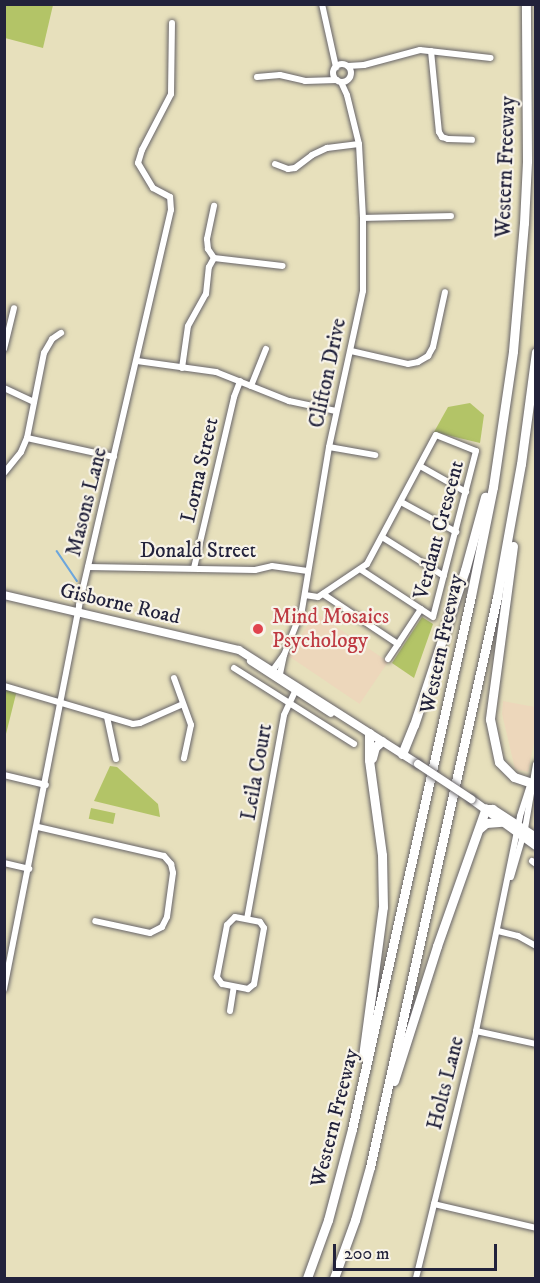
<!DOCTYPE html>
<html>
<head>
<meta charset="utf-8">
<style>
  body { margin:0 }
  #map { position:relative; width:540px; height:1283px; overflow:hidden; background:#e7e0bc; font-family:"IM FELL DW Pica",serif }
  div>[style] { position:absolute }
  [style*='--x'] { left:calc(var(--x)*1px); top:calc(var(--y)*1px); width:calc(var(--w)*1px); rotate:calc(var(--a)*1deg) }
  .built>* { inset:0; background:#edd7bb; transform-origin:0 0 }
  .green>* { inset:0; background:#b3c467; transform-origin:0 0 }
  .stream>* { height:1.5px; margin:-0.75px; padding:0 0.75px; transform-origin:0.75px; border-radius:0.75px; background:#6ca6dc }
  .roads { filter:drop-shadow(0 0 2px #676468) drop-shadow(0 0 2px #676468) }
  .minor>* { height:6px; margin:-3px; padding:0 3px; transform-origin:3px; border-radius:3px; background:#fff }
  .minor>.ring { margin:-3px; padding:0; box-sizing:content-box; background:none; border:6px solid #fff; border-radius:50% }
  .major>* { height:8px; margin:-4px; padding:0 4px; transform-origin:4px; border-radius:4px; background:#fff }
  .highway>* { height:9px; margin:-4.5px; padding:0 4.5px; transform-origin:4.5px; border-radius:4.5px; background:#fff }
  .bridges { filter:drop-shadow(0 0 2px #676468) drop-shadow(0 0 2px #676468) }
  .major-bridge>* { height:8px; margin:-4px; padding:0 4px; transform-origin:4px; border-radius:4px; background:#fff }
  .dots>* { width:16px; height:16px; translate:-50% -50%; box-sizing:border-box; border:3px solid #f7f3e8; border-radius:50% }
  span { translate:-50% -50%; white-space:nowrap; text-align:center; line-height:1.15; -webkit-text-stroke:4.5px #f7f3e8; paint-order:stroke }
  .street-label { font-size:21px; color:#22223b }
  .health-label { font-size:21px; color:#be3a42 }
  .left { translate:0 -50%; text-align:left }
  .frame { position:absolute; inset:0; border:6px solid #22223b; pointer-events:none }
  .scale { position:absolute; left:333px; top:1244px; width:164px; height:27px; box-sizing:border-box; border:3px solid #22223b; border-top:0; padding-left:8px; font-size:18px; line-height:21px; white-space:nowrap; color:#22223b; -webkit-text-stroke:4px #f7f3e8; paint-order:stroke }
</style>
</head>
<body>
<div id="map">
  <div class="built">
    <div style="left:316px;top:613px;width:87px;height:51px;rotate:34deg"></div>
    <div style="clip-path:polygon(503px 701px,535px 707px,535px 738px,528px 772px,515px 769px,502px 714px)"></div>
  </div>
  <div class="green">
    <div style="clip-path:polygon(5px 4px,53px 5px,43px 48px,5px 38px)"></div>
    <div style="clip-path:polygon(470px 403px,484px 415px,480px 443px,434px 432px,448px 407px)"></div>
    <div style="clip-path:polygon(422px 617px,433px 624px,414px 678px,392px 663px)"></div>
    <div style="clip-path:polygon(5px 687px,17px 690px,5px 738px)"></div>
    <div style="clip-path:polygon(110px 766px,117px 767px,158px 804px,160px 817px,94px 801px)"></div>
    <div style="left:91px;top:808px;width:25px;height:11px;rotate:12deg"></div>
  </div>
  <div class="stream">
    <div style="--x:57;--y:551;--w:36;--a:56"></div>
  </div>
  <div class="roads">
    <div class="minor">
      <div style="--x:322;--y:4;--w:65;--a:77.5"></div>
      <div style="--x:431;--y:51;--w:81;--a:84.4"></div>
      <div style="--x:439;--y:132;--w:6;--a:59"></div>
      <div style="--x:442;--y:137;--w:6;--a:18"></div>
      <div style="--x:448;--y:139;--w:24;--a:2"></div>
      <div class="ring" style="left:333px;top:64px;width:12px;height:12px"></div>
      <div style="--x:348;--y:66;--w:16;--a:-4"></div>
      <div style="--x:364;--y:65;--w:58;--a:-15"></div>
      <div style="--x:420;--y:50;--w:71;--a:6.4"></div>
      <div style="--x:257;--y:77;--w:23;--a:-5"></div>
      <div style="--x:280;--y:75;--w:26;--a:13"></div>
      <div style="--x:305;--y:81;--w:32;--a:-2"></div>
      <div style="--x:275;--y:164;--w:14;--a:21"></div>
      <div style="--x:288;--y:169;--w:7;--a:-8"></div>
      <div style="--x:295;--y:168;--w:21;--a:-37"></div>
      <div style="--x:312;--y:155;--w:17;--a:-25"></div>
      <div style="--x:327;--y:148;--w:32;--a:-7"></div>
      <div style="--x:363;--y:218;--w:88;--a:-1.3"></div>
      <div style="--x:214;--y:258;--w:11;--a:-124"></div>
      <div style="--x:208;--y:249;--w:10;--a:-96"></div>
      <div style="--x:207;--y:239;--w:34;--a:-78"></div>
      <div style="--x:4;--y:349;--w:42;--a:-76.3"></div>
      <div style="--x:351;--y:351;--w:58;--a:12.8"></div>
      <div style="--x:408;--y:364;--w:10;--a:-11"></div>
      <div style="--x:418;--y:362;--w:12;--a:-31"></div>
      <div style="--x:428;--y:356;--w:10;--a:-61"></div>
      <div style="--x:433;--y:347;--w:56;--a:-77.7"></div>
      <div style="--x:137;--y:361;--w:80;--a:7.9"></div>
      <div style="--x:216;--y:372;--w:79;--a:21.7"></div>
      <div style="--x:289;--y:401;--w:48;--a:12"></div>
      <div style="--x:182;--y:368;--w:42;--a:-81.9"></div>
      <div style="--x:188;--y:326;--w:37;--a:-61"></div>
      <div style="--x:206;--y:294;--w:27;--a:-84"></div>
      <div style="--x:209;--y:267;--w:10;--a:-61"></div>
      <div style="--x:214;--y:258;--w:69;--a:6.6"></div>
      <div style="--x:251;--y:386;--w:40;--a:-68"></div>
      <div style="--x:4;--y:388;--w:33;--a:25"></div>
      <div style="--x:27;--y:438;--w:89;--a:12.3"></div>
      <div style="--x:329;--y:447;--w:47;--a:9.9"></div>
      <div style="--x:420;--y:466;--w:53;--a:29.5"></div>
      <div style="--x:4;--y:473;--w:27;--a:-51"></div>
      <div style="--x:21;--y:452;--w:15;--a:-67"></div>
      <div style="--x:27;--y:438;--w:87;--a:-78.7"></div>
      <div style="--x:44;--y:353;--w:16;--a:-60"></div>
      <div style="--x:52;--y:339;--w:11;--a:-34"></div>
      <div style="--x:401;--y:502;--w:63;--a:28.6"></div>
      <div style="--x:382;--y:537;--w:73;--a:32.2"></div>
      <div style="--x:88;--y:567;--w:167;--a:1"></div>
      <div style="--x:255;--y:570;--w:17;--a:-13"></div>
      <div style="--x:272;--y:566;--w:36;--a:8"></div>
      <div style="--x:194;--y:568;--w:176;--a:-76.8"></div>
      <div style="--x:234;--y:397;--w:17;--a:-69"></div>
      <div style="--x:323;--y:594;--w:90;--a:33.7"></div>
      <div style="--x:398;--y:644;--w:42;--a:-56.7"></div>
      <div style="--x:305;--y:595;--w:13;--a:9"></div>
      <div style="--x:318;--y:597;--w:59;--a:-34"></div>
      <div style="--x:367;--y:564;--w:146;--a:-61.9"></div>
      <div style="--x:436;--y:435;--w:43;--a:21.8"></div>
      <div style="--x:476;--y:451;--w:171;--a:104.5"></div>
      <div style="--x:433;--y:617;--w:87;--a:-146.7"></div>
      <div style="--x:388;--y:659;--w:18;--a:-56"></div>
      <div style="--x:234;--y:668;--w:142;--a:32.3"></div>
      <div style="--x:273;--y:670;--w:19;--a:-54"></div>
      <div style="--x:280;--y:674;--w:19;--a:-78"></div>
      <div style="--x:284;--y:655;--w:48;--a:-68.2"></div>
      <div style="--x:302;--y:610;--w:165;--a:-80.6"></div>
      <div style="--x:329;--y:447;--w:160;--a:-77.7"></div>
      <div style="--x:363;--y:291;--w:73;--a:-90"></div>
      <div style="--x:363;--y:218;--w:74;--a:-93.1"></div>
      <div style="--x:359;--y:144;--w:50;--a:-103.8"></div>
      <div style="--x:347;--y:95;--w:14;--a:-115"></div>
      <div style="--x:174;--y:678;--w:50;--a:70.1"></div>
      <div style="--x:191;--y:725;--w:34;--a:102"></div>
      <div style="--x:4;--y:686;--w:134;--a:16.4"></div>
      <div style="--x:133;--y:724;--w:7;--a:-8"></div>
      <div style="--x:140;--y:723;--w:47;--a:-23.8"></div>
      <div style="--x:107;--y:717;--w:43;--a:77.9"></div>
      <div style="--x:4;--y:775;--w:43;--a:13.4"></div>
      <div style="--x:38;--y:827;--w:129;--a:13"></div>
      <div style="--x:164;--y:856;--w:11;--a:49"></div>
      <div style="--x:171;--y:864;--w:9;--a:77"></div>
      <div style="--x:173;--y:873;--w:44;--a:97.8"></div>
      <div style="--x:167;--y:917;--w:11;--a:117"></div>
      <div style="--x:162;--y:927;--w:13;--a:153"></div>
      <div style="--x:150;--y:933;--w:56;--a:-167.7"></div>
      <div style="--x:532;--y:861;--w:5;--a:37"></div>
      <div style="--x:4;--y:863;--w:26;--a:13"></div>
      <div style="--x:511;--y:877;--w:50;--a:-73.7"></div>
      <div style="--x:525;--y:829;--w:66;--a:-80.4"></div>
      <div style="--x:235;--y:917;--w:25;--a:11"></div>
      <div style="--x:260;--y:922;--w:7;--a:56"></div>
      <div style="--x:264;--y:928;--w:57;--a:100.1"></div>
      <div style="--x:254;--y:984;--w:8;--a:140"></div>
      <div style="--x:248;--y:989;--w:26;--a:-169"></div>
      <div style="--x:222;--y:984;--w:9;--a:-126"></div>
      <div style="--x:217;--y:977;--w:53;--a:-79.1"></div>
      <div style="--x:227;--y:925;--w:11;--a:-45"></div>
      <div style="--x:247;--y:919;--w:207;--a:-79.7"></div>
      <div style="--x:284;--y:715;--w:26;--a:-65"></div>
      <div style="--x:498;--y:931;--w:21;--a:14"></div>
      <div style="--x:518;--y:936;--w:21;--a:29"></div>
      <div style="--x:4;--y:989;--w:391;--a:-78.9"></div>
      <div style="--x:79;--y:605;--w:406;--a:-76.9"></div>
      <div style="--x:171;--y:210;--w:13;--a:-94"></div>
      <div style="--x:170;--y:197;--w:19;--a:-152"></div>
      <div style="--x:153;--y:188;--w:29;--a:-121"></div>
      <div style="--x:138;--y:163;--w:14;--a:-73"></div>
      <div style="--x:142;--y:150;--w:63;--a:-62.6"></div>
      <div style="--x:171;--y:94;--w:71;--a:-89.2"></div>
      <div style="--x:230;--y:1011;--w:24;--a:-81"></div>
      <div style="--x:476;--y:1031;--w:61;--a:12.2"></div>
      <div style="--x:434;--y:1204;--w:105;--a:13.2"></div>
      <div style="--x:416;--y:1278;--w:254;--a:-76.3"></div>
      <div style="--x:476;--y:1031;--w:219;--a:-78.4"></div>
      <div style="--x:520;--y:816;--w:35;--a:-72"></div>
    </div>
    <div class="major">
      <div style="--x:4;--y:595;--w:241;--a:13.2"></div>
      <div style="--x:239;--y:650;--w:212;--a:32.5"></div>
      <div style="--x:251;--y:661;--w:95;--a:33"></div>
      <div style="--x:471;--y:799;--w:80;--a:35.9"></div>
      <div style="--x:487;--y:809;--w:6;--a:0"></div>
      <div style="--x:493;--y:809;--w:51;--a:33.1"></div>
    </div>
    <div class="highway">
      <div style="--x:513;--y:546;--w:175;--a:97.6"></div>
      <div style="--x:490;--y:719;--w:44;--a:78.2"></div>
      <div style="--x:499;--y:762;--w:21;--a:45"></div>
      <div style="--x:514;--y:777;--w:18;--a:19"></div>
      <div style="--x:402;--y:754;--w:31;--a:-68"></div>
      <div style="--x:414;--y:725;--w:163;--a:-71.8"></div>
      <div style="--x:465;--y:570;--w:76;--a:-74.7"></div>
      <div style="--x:372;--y:758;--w:11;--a:-75"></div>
      <div style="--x:375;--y:747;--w:9;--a:-41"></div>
      <div style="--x:480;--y:828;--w:8;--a:-40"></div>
      <div style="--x:486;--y:823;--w:16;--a:-4"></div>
      <div style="--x:363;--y:1056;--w:150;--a:-82.4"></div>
      <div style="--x:383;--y:907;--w:52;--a:-91.1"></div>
      <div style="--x:382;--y:855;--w:96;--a:-97.8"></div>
      <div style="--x:369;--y:760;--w:27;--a:-90"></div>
      <div style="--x:394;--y:1081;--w:142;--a:-72.3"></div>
      <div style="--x:437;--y:946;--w:146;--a:-70.5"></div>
      <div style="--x:307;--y:1278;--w:62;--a:-70.1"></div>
      <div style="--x:328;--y:1220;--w:94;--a:-75.2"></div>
      <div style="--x:352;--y:1129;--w:546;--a:-77.41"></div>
      <div style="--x:471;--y:596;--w:111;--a:-78.6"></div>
      <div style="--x:493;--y:487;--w:137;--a:-81.6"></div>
      <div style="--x:513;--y:351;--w:128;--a:-85.1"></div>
      <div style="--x:524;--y:223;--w:62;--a:-87.2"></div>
      <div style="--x:527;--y:161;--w:157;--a:-90.4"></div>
      <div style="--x:334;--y:1278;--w:62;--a:-70.1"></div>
      <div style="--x:355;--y:1220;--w:55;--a:-74.2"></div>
      <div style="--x:370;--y:1167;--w:584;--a:-77.44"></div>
      <div style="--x:497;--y:597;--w:135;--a:-79.8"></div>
      <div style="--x:521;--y:464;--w:113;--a:-82.4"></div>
    </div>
  </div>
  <div class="bridges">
    <div class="major-bridge">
      <div style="--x:418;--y:764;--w:64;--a:33.4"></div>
    </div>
  </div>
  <div class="dots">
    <div style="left:258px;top:629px;background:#e0444e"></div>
  </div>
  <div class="street-label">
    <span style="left:506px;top:167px;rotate:-88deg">Western Freeway</span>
    <span style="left:328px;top:373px;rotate:-78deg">Clifton Drive</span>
    <span style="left:200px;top:470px;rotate:-77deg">Lorna Street</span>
    <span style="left:87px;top:502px;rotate:-76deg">Masons Lane</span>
    <span style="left:439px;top:530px;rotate:-75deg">Verdant Crescent</span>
    <span style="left:198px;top:551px">Donald Street</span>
    <span style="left:120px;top:604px;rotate:13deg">Gisborne Road</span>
    <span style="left:442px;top:644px;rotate:-78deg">Western Freeway</span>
    <span style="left:257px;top:772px;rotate:-80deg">Leila Court</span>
    <span style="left:446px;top:1083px;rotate:-76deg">Holts Lane</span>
    <span style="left:335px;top:1118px;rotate:-76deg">Western Freeway</span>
  </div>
  <div class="health-label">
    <span class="left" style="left:272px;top:629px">Mind Mosaics<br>Psychology</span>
  </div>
  <div class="frame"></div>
  <div class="scale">200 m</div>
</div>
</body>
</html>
